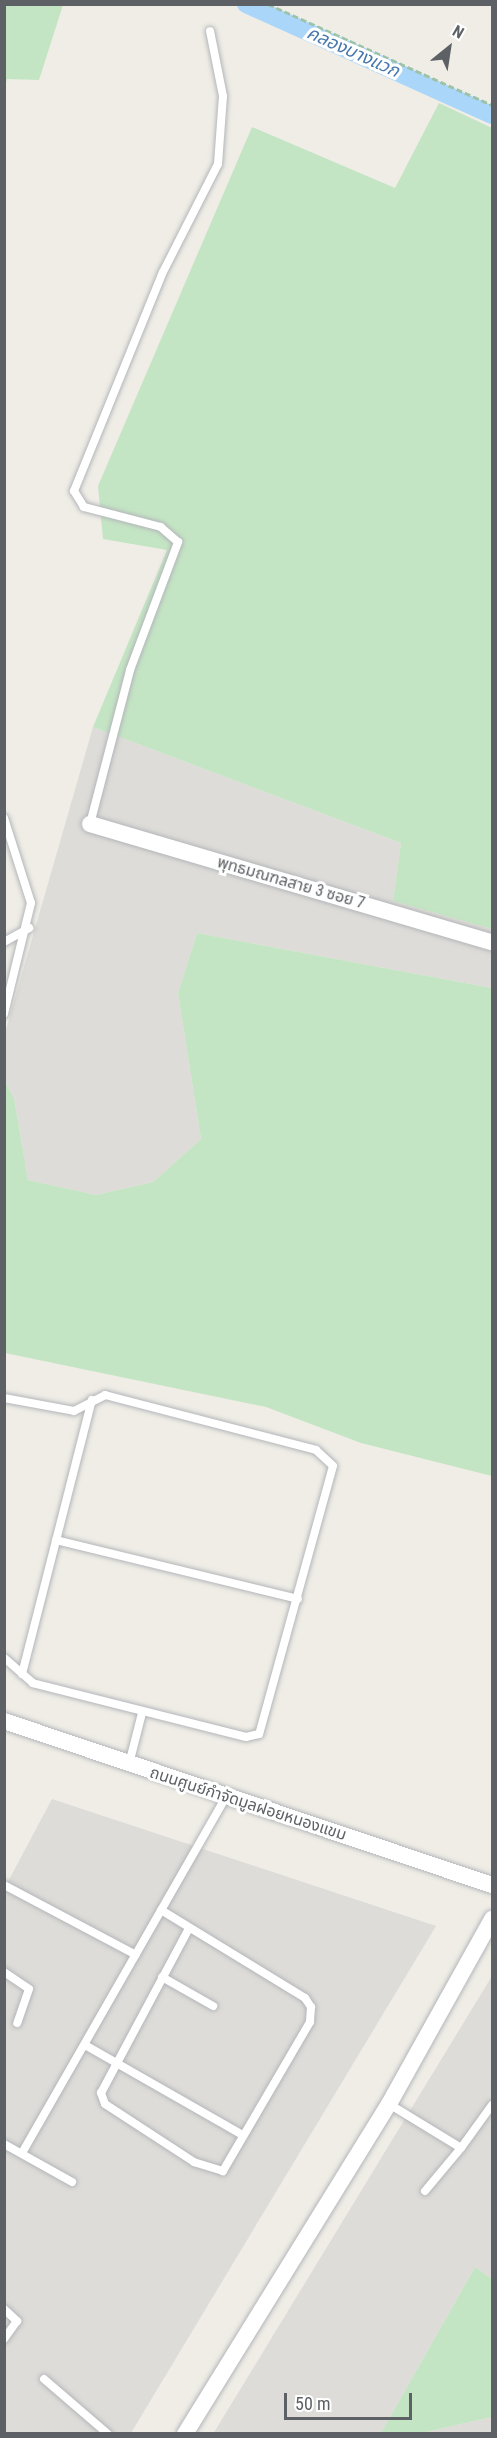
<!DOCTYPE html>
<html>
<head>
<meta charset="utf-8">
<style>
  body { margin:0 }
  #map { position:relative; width:497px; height:2438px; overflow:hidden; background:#efede6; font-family:"Roboto Condensed","Noto Sans Thai",sans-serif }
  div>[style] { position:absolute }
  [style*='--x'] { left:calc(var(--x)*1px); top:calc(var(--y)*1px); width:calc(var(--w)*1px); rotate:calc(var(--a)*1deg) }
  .industrial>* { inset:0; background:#dedcd8 }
  .green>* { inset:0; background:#c4e5c4 }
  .canal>* { height:18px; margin:-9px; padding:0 9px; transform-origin:9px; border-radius:9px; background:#aad6fa }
  .path>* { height:3px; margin-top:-1.5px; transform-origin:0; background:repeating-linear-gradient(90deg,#9cc3a7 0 6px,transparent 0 9px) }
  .roads { filter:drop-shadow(0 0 2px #b3b6ba) drop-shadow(0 0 2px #b3b6ba) }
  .service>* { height:8px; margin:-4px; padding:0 4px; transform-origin:4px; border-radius:4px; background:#fff }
  .minor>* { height:16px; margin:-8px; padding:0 8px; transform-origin:8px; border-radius:8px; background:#fff }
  span { translate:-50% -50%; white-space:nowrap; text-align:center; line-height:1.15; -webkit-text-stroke:6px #fff; paint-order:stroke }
  .street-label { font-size:16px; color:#5d6165 }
  .water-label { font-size:18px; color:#4777ac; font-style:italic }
  .frame { position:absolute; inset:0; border:6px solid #5d6165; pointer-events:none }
  .north { position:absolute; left:419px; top:18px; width:60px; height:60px; -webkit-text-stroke:4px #fff; paint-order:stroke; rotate:30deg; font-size:16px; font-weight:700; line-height:24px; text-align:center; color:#5d6165 }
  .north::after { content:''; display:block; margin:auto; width:21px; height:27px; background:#5d6165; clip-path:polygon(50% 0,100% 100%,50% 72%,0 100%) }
  .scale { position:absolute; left:284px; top:2393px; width:128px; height:27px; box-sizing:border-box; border:3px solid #5d6165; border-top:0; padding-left:8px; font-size:18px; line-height:21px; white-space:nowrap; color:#5d6165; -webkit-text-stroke:4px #fff; paint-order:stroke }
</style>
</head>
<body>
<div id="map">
  <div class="industrial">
    <div style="clip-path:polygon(93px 727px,401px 843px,393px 901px,492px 929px,492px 988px,197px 933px,178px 993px,201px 1139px,153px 1182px,96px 1195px,28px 1180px,14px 1098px,5px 1082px,5px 1033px)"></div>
    <div style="clip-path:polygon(52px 1799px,436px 1926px,131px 2433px,5px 2433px,4px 1889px)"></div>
    <div style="clip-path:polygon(492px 1976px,492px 2279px,475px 2267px,381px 2433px,213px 2434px)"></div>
    <div style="clip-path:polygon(492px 2417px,492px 2433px,422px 2433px)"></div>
  </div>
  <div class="green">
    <div style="clip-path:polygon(5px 4px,63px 5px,39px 80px,7px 79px,5px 87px)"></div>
    <div style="clip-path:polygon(439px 103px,492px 128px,492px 929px,393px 901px,401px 843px,93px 727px,167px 550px,103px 539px,98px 486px,252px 127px,395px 188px)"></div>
    <div style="clip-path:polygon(197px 933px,492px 988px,492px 1476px,361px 1443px,266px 1407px,5px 1353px,5px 1082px,14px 1098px,28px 1180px,96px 1195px,153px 1182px,201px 1139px,178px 993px)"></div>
    <div style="clip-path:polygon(475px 2267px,492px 2279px,492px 2417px,422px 2433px,381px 2433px)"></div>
  </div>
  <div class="canal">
    <div style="--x:246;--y:4;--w:270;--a:24.3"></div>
  </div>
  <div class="path">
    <div style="--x:268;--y:4;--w:246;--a:24.3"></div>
  </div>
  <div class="roads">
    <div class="service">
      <div style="--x:4;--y:818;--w:89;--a:72.4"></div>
      <div style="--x:31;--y:903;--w:114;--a:103.7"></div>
      <div style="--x:90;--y:824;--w:159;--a:-75.4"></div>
      <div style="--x:130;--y:670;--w:137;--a:-69.4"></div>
      <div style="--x:178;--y:542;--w:23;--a:-139"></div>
      <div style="--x:161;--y:527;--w:80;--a:-165.4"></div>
      <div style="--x:84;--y:507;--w:19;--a:-122"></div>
      <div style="--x:74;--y:491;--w:236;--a:-67.9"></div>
      <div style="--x:163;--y:272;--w:121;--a:-63"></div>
      <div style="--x:218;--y:164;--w:68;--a:-85.8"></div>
      <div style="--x:223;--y:96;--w:66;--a:-101.3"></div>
      <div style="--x:4;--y:942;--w:29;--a:-29"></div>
      <div style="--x:4;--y:1398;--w:71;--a:10.5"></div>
      <div style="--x:74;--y:1411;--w:35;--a:-27"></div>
      <div style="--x:105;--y:1395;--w:218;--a:14.6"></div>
      <div style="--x:316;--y:1450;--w:23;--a:43"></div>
      <div style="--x:333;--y:1466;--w:278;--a:105.4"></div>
      <div style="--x:259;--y:1734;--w:13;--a:167"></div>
      <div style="--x:246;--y:1737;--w:220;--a:-165.8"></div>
      <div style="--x:33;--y:1683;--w:38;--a:-139"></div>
      <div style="--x:56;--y:1540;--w:249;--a:13.7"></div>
      <div style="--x:22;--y:1674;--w:283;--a:-75.7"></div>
      <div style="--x:129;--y:1764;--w:53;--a:-75.7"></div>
      <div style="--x:4;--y:1885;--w:149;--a:27.9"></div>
      <div style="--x:161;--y:1910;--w:169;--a:31.4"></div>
      <div style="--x:305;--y:1998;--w:11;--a:56"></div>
      <div style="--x:311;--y:2007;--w:15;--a:94"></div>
      <div style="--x:310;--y:2022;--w:173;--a:120.3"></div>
      <div style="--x:223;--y:2171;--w:30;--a:-163"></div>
      <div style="--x:194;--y:2162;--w:106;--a:-146.9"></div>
      <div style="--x:105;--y:2104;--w:12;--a:-110"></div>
      <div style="--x:101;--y:2093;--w:187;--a:-61.9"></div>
      <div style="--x:4;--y:1972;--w:30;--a:34"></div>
      <div style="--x:29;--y:1989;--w:36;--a:109"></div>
      <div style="--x:162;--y:1977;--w:59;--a:29.6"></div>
      <div style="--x:85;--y:2045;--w:182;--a:29.7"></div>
      <div style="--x:389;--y:2104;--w:84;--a:31.4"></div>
      <div style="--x:461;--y:2148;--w:53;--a:-54.2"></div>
      <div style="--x:4;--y:2144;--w:78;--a:29.2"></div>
      <div style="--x:22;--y:2153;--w:410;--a:-60.2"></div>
      <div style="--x:425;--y:2191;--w:56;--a:-50.1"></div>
      <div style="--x:4;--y:2309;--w:18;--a:43"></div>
      <div style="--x:17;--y:2321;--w:22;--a:126"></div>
      <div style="--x:44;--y:2379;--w:84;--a:40.7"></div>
    </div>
    <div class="minor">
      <div style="--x:90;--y:824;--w:419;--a:16.4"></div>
      <div style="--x:4;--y:1721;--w:515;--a:18.58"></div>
      <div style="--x:185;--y:2434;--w:388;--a:-58.3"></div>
      <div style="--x:389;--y:2104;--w:212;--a:-60.9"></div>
    </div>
  </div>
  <div class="street-label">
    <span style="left:291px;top:883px;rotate:16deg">พุทธมณฑลสาย 3 ซอย 7</span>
    <span style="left:248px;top:1804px;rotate:18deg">ถนนศูนย์กำจัดมูลฝอยหนองแขม</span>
  </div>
  <div class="water-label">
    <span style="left:353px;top:52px;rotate:24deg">คลองบางแวก</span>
  </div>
  <div class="frame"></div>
  <div class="north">N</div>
  <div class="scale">50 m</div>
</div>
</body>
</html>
